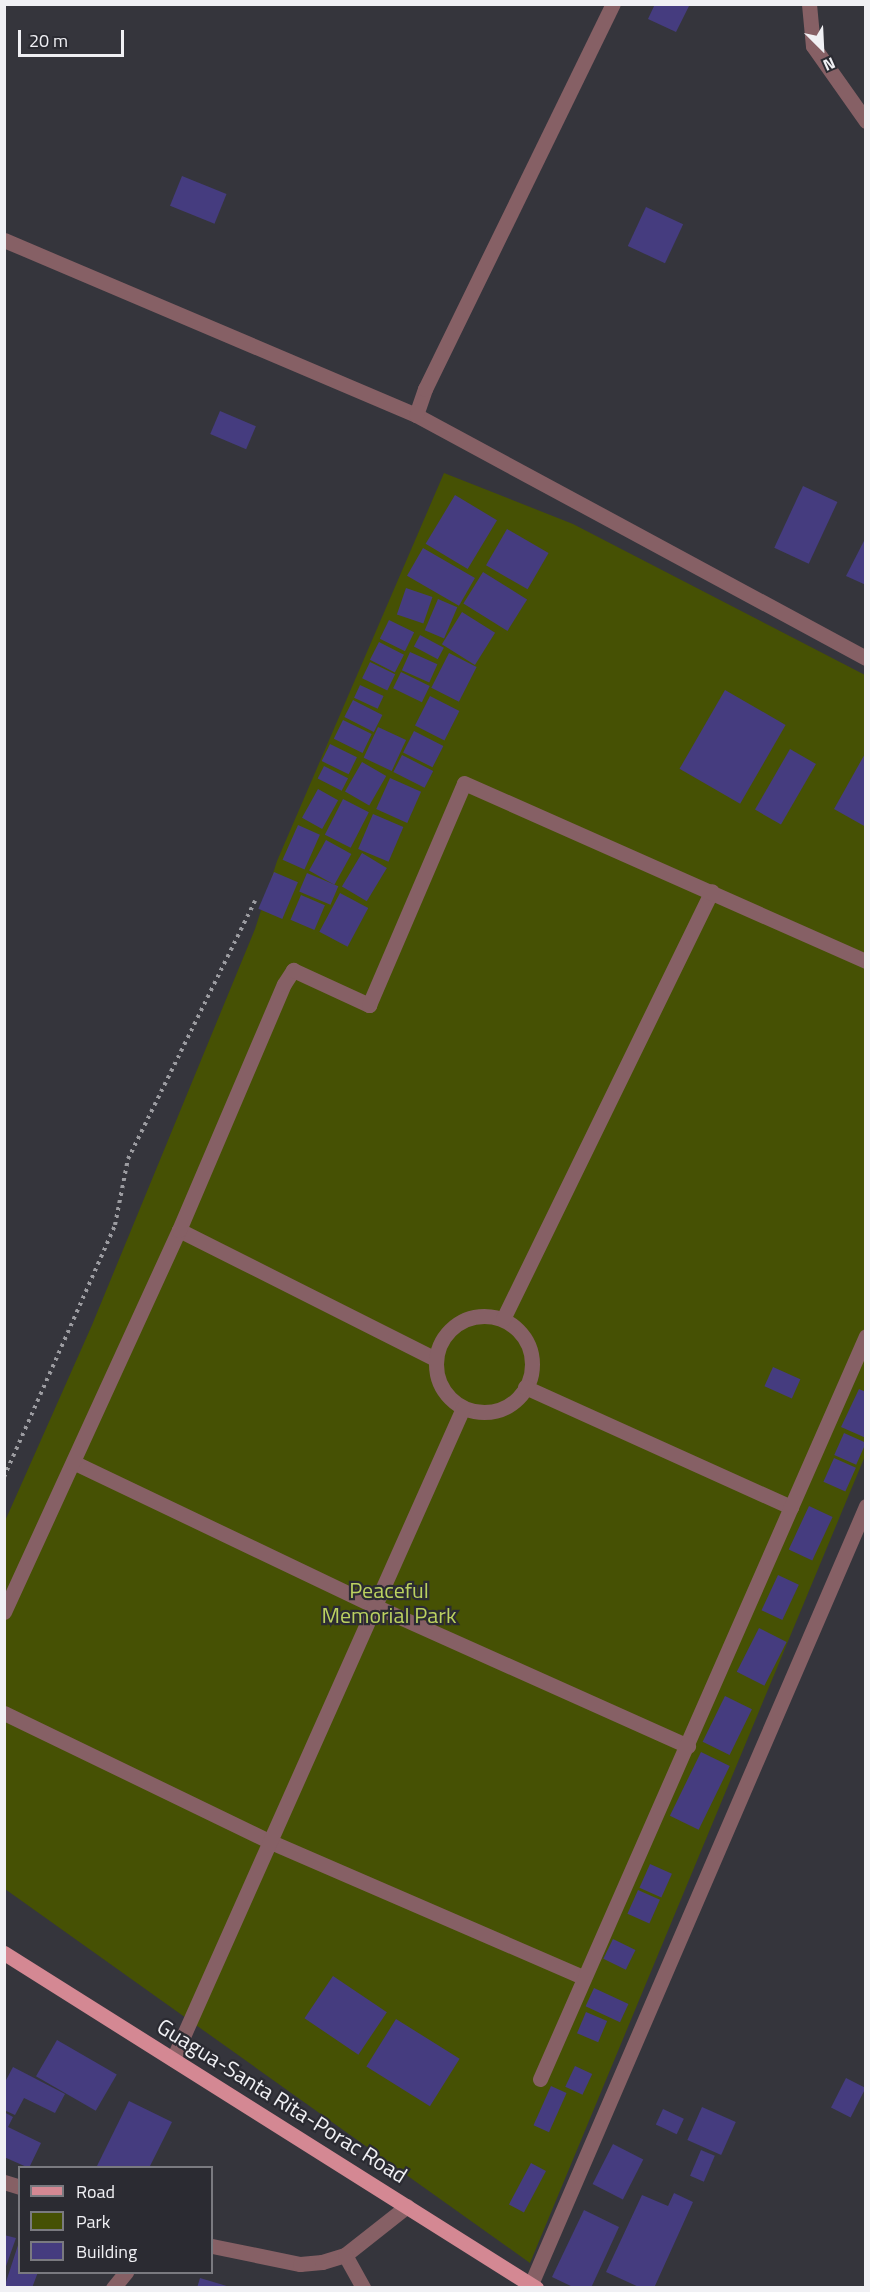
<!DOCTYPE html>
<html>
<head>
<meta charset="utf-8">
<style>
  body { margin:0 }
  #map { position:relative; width:870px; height:2292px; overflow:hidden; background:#35353c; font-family:"Titillium Web",sans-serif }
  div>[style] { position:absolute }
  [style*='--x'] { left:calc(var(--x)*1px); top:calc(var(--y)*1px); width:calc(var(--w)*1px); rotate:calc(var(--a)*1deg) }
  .green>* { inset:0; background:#465104 }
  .building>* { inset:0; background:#453c7f; transform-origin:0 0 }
  .path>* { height:4px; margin-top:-2px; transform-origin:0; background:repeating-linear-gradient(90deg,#9c9ca1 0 3px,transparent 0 7.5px) }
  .minor>* { height:15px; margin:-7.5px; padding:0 7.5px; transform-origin:7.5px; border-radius:7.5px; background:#866065 }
  .minor>.ring { margin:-7.5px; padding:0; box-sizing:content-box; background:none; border:15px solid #866065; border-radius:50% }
  .major>* { height:15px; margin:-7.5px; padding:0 7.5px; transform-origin:7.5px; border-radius:7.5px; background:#d48893 }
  span { translate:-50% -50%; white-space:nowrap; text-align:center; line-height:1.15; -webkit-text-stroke:4.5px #2b2b32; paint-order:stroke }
  .park-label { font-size:22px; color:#bbd160 }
  .street-label { font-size:22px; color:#f0f0f4 }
  .frame { position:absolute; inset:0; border:6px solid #f0f0f4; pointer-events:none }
  .legend { position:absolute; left:18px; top:2166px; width:195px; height:108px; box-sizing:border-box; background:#2b2b32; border:2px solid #7a7a80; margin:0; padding:8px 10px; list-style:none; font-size:18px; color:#f0f0f4 }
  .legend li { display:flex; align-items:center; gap:12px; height:30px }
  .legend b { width:30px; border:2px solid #7a7a80 }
  .north { position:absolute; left:792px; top:18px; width:60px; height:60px; -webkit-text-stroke:4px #2b2b32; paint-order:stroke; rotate:156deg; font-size:16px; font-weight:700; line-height:24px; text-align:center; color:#f0f0f4 }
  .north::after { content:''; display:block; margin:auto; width:21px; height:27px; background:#f0f0f4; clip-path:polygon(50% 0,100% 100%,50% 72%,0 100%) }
  .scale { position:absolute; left:18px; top:30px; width:106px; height:27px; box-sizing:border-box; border:3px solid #f0f0f4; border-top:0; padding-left:8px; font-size:18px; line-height:21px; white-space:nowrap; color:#f0f0f4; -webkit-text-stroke:4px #2b2b32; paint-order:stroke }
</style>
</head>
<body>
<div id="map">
  <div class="green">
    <div style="clip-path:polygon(444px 473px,573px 524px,865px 675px,865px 1456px,530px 2263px,5px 1889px,5px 1521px,92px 1325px,255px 929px,277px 861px)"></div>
  </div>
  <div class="building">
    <div style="clip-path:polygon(655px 4px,690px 4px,676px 32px,648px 19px)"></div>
    <div style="left:182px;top:176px;width:48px;height:32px;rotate:22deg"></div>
    <div style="left:646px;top:207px;width:41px;height:43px;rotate:25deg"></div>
    <div style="left:220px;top:411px;width:39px;height:25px;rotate:23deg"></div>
    <div style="left:803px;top:486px;width:38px;height:68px;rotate:25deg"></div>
    <div style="left:455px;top:495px;width:49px;height:57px;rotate:31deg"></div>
    <div style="left:507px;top:529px;width:48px;height:42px;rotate:30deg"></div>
    <div style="clip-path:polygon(866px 537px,866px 585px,846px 576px)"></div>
    <div style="left:423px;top:548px;width:60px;height:32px;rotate:30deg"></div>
    <div style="left:483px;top:572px;width:52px;height:37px;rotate:32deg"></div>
    <div style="left:406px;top:588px;width:28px;height:28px;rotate:19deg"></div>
    <div style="left:438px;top:599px;width:21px;height:34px;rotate:23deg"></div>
    <div style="left:462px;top:612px;width:39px;height:38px;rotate:32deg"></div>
    <div style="left:389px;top:620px;width:28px;height:21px;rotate:26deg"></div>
    <div style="left:420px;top:635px;width:27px;height:13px;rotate:28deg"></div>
    <div style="left:379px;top:642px;width:28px;height:20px;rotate:27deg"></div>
    <div style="left:410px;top:652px;width:30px;height:20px;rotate:24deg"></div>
    <div style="left:449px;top:653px;width:31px;height:39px;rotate:27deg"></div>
    <div style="left:370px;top:662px;width:28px;height:18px;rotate:26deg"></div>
    <div style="left:401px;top:672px;width:32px;height:18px;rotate:26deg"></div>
    <div style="left:360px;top:685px;width:26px;height:14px;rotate:25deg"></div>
    <div style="left:725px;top:690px;width:70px;height:91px;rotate:30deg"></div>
    <div style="left:430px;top:696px;width:33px;height:33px;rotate:27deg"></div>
    <div style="left:353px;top:700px;width:33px;height:19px;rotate:27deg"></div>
    <div style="left:343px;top:720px;width:32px;height:21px;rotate:26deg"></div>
    <div style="left:378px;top:727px;width:31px;height:34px;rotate:25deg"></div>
    <div style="left:414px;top:731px;width:33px;height:24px;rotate:27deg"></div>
    <div style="left:330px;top:744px;width:30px;height:19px;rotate:26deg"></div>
    <div style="left:790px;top:749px;width:30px;height:70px;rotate:30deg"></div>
    <div style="clip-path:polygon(866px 752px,866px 827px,834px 809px)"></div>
    <div style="left:402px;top:755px;width:35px;height:19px;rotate:27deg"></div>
    <div style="left:362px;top:762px;width:28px;height:34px;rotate:30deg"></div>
    <div style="left:324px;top:766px;width:27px;height:14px;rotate:27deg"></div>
    <div style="left:390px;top:778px;width:34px;height:34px;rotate:24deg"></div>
    <div style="left:318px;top:789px;width:23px;height:33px;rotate:29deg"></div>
    <div style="left:343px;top:799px;width:29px;height:40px;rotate:27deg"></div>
    <div style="left:373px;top:814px;width:33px;height:38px;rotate:23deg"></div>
    <div style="left:298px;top:825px;width:24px;height:38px;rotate:24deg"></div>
    <div style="left:326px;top:840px;width:29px;height:35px;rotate:29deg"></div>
    <div style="left:362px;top:853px;width:29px;height:39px;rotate:31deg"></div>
    <div style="left:274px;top:872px;width:26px;height:40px;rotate:23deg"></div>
    <div style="left:307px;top:873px;width:34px;height:20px;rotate:23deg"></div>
    <div style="left:340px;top:893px;width:32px;height:44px;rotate:28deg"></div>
    <div style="left:301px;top:895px;width:26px;height:27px;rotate:23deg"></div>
    <div style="left:773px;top:1367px;width:30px;height:21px;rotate:24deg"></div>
    <div style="clip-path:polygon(859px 1389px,866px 1392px,866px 1438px,841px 1427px)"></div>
    <div style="left:844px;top:1433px;width:24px;height:24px;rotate:24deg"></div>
    <div style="left:834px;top:1458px;width:24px;height:26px;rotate:24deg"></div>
    <div style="left:809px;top:1506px;width:26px;height:48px;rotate:25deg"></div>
    <div style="left:778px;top:1575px;width:23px;height:39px;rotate:25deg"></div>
    <div style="left:759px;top:1628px;width:31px;height:49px;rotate:27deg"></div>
    <div style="left:725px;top:1696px;width:30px;height:51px;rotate:26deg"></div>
    <div style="left:701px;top:1752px;width:32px;height:71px;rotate:26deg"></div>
    <div style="left:650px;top:1864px;width:24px;height:26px;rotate:24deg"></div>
    <div style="left:638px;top:1890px;width:24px;height:26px;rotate:24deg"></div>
    <div style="left:613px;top:1939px;width:25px;height:22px;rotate:26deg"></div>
    <div style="left:333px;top:1976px;width:65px;height:51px;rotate:34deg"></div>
    <div style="left:594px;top:1988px;width:38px;height:20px;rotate:25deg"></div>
    <div style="left:586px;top:2012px;width:23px;height:23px;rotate:23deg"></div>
    <div style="left:396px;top:2019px;width:75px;height:56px;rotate:32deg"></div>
    <div style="left:57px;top:2040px;width:69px;height:42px;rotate:30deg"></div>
    <div style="left:575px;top:2066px;width:19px;height:23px;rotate:25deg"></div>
    <div style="clip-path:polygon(13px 2067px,65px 2094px,55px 2113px,24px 2098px,15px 2115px,4px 2110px,4px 2084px)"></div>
    <div style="left:846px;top:2078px;width:22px;height:33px;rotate:27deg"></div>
    <div style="left:551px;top:2086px;width:17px;height:43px;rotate:24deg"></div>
    <div style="clip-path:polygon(129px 2101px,172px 2122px,149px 2168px,96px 2168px)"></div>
    <div style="left:702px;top:2107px;width:37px;height:36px;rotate:24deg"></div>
    <div style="left:663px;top:2109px;width:23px;height:17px;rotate:25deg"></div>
    <div style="clip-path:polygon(4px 2112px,13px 2117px,8px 2127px,41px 2143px,29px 2168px,4px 2157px)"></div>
    <div style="left:613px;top:2144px;width:34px;height:45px;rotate:27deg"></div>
    <div style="left:701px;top:2150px;width:15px;height:28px;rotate:23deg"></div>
    <div style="left:531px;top:2163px;width:17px;height:47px;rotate:28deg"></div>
    <div style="clip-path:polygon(674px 2193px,693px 2202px,654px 2288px,641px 2288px,606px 2272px,642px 2195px,668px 2206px)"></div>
    <div style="clip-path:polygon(584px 2210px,619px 2227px,591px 2288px,575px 2288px,552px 2277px)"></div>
    <div style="clip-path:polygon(4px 2235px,16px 2238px,5px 2269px,4px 2269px)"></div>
    <div style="clip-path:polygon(20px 2239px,20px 2272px,38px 2272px,32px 2288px,4px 2288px)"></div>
    <div style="clip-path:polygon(200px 2278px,230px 2287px,230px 2288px,197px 2288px)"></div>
  </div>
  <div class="path">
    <div style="--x:4;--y:1477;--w:275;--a:-66.2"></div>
    <div style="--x:115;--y:1225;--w:67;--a:-78.9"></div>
    <div style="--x:128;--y:1159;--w:288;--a:-63.8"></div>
  </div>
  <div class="minor">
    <div style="--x:809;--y:4;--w:42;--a:84.6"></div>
    <div style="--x:813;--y:46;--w:92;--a:54.8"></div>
    <div style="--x:4;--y:240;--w:448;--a:23"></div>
    <div style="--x:416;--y:415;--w:511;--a:28.37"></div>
    <div style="--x:416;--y:415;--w:28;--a:-71"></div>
    <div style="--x:425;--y:389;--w:428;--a:-64"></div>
    <div style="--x:179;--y:1230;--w:287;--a:26.7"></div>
    <div class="ring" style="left:436px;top:1316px;width:81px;height:81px"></div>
    <div style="--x:503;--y:1319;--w:476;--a:-64"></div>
    <div style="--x:525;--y:1387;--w:292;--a:24.3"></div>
    <div style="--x:75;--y:1463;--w:332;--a:25.5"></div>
    <div style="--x:375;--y:1606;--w:343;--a:24.1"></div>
    <div style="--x:4;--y:1612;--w:420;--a:-65.4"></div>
    <div style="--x:179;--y:1230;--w:267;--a:-66.9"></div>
    <div style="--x:284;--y:984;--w:17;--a:-57"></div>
    <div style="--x:293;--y:970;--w:84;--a:24.7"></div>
    <div style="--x:369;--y:1005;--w:241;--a:-66.8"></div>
    <div style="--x:464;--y:783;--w:440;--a:23.9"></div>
    <div style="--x:4;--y:1713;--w:297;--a:25.8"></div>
    <div style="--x:271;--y:1842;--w:340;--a:23.4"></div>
    <div style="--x:173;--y:2059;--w:713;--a:-65.99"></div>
    <div style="--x:540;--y:2079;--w:811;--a:-66.31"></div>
    <div style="--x:4;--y:2182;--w:17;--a:17"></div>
    <div style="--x:212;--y:2246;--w:90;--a:11.6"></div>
    <div style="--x:300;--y:2264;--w:22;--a:-5"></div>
    <div style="--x:322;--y:2262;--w:24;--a:-17"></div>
    <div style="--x:345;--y:2255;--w:79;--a:-38.3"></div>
    <div style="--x:345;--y:2255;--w:38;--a:61"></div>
    <div style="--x:531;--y:2284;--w:847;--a:-66.7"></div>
    <div style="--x:113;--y:2288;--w:21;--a:-51"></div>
  </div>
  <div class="major">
    <div style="--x:4;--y:1953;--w:629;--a:32.2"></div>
  </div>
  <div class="park-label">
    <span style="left:389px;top:1603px">Peaceful<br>Memorial Park</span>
  </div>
  <div class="street-label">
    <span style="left:282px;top:2101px;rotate:32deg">Guagua-Santa Rita-Porac Road</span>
  </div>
  <div class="frame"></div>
  <ul class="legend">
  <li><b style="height:8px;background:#d48893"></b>Road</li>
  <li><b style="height:16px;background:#465104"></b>Park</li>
  <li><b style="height:16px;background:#453c7f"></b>Building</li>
  </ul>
  <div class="north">N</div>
  <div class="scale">20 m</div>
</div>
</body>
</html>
